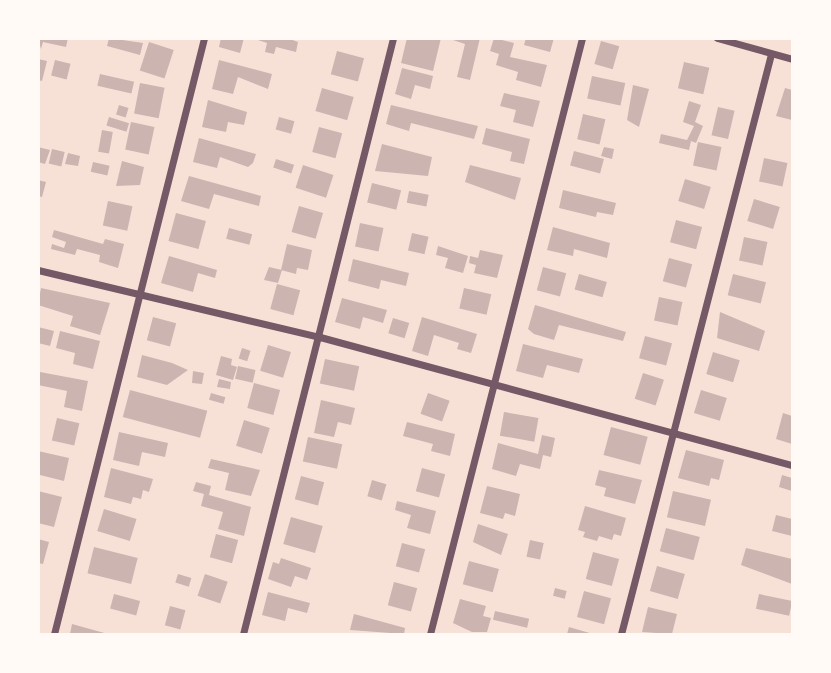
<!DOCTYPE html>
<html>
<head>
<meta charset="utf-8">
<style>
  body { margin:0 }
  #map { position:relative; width:831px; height:673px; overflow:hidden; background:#f7e1d7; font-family:Figtree,sans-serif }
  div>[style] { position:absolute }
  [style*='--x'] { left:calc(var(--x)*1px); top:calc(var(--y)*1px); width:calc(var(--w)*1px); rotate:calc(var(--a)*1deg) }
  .building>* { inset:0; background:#ccb4b1; transform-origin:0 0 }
  .minor>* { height:7px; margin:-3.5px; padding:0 3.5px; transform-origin:3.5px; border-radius:3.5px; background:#755966 }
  span { translate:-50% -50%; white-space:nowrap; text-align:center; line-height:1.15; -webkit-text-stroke:5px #fffaf5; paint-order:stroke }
  .frame { position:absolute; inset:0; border:40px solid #fffaf5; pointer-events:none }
</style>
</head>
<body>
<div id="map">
  <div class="building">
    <div style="clip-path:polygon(38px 38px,68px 38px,66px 47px,43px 42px,41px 49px)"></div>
    <div style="clip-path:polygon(109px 38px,143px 43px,140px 55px,107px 46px)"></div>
    <div style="clip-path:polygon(221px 38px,244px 38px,240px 53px,219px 47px)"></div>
    <div style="clip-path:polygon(252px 38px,287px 38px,298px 42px,296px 52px,276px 47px,274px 54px,265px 52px,267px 43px)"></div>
    <div style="clip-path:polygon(407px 38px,441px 38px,433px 71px,401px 63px)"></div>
    <div style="clip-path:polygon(480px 38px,470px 80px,457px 77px,465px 44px,447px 38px)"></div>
    <div style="clip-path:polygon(494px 38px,514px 43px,510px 57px,547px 65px,541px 87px,516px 80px,518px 72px,496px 65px,499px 54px,490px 51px)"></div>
    <div style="clip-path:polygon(526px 38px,554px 38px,550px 52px,524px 45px)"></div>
    <div style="left:601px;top:41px;width:19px;height:24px;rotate:16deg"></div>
    <div style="left:149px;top:42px;width:26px;height:30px;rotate:18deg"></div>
    <div style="left:337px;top:51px;width:28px;height:24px;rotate:15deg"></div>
    <div style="clip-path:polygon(38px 59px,47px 61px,42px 81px,38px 80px)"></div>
    <div style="left:55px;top:60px;width:16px;height:16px;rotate:14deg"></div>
    <div style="clip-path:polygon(219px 60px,272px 74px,268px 89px,238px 77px,233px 94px,212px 89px)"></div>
    <div style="left:684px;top:62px;width:26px;height:27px;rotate:13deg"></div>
    <div style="clip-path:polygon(402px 68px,433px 76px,430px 89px,415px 85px,411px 99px,395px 94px)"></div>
    <div style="left:100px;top:74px;width:35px;height:12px;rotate:13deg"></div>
    <div style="left:592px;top:76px;width:34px;height:23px;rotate:12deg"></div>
    <div style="left:140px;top:83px;width:25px;height:31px;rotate:11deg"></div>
    <div style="clip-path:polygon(633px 85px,649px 89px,639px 127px,627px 120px)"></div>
    <div style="left:322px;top:88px;width:33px;height:24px;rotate:16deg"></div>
    <div style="clip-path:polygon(785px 88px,792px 90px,792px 120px,776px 116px)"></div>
    <div style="clip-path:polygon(504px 93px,540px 101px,533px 127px,513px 122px,516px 110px,500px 106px)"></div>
    <div style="clip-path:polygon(208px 100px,247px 112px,244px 125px,228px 122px,226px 132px,202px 127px)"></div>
    <div style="clip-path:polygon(689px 101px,701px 105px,695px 122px,703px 126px,696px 143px,691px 141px,689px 150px,659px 143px,661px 134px,687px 140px,694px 126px,683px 122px)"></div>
    <div style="left:119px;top:105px;width:10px;height:10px;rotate:17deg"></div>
    <div style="clip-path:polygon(391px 105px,478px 126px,474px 139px,411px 123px,409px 131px,386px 124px)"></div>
    <div style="left:718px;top:107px;width:17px;height:29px;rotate:13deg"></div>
    <div style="left:583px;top:114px;width:23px;height:26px;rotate:13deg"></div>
    <div style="left:109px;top:117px;width:21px;height:9px;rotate:17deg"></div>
    <div style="left:279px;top:117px;width:16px;height:13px;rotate:15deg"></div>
    <div style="left:131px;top:122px;width:24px;height:28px;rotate:12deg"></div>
    <div style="left:319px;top:127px;width:24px;height:26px;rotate:15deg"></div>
    <div style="clip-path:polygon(486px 128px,530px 139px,524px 164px,510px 161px,512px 152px,482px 144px)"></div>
    <div style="left:102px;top:130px;width:11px;height:22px;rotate:10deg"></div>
    <div style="clip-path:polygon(199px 138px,256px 154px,253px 163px,248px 167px,220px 157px,217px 168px,193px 162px)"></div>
    <div style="left:698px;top:142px;width:24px;height:24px;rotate:12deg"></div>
    <div style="clip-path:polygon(382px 144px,432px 157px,428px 176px,375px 171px)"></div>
    <div style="clip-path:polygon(38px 147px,50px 150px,45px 164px,38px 162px)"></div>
    <div style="clip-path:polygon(604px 147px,614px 149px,612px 159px,601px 156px)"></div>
    <div style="left:52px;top:149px;width:13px;height:15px;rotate:13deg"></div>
    <div style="left:574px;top:151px;width:31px;height:15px;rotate:15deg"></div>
    <div style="clip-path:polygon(68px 153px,80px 156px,78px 166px,65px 164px)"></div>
    <div style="left:764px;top:158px;width:24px;height:24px;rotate:12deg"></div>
    <div style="left:276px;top:159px;width:19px;height:9px;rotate:18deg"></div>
    <div style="clip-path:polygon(122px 161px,144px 167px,140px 185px,116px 186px)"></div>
    <div style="left:93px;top:162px;width:17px;height:10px;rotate:13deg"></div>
    <div style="left:303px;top:165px;width:32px;height:24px;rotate:18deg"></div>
    <div style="clip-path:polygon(470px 165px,521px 178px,515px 200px,465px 182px)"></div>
    <div style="clip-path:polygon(189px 176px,261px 196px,259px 206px,214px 194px,209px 209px,181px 201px)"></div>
    <div style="left:685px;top:179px;width:27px;height:23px;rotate:17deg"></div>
    <div style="clip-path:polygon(38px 180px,46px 182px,42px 197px,38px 196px)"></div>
    <div style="left:372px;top:183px;width:30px;height:20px;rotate:14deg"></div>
    <div style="clip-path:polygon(563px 190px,616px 203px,613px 215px,597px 212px,596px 217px,559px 208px)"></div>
    <div style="left:409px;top:191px;width:20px;height:12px;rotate:11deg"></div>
    <div style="left:754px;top:199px;width:27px;height:23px;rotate:17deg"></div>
    <div style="left:108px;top:201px;width:25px;height:25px;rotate:12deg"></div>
    <div style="left:299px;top:206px;width:25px;height:27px;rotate:16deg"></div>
    <div style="left:176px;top:213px;width:31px;height:29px;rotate:15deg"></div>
    <div style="left:676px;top:220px;width:27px;height:23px;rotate:15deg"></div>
    <div style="left:360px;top:223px;width:24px;height:24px;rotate:12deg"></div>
    <div style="clip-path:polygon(553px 227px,610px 243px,607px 258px,574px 249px,573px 256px,547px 250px)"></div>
    <div style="left:229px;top:228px;width:24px;height:11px;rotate:15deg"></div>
    <div style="clip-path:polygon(54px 230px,103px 244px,105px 239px,124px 244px,118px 268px,99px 262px,100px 255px,77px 249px,75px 255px,51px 249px,52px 244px,64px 248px,66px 242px,52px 237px)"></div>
    <div style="left:412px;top:233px;width:17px;height:18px;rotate:13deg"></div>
    <div style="left:744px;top:237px;width:24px;height:24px;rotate:12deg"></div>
    <div style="clip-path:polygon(287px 244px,312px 250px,308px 270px,297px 268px,296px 274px,281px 270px)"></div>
    <div style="clip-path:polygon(438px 246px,468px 256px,463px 273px,445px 268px,448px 258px,436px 255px)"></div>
    <div style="clip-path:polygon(480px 250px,503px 255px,497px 278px,474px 273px,476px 265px,469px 263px,470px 256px,478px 258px)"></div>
    <div style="clip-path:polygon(169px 256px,217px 270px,215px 278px,198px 273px,193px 292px,161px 283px)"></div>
    <div style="left:669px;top:258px;width:24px;height:24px;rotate:15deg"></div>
    <div style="clip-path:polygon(353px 259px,409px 273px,406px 286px,381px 280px,379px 289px,348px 281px)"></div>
    <div style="clip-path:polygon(269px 267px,282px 270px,278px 283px,264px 280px)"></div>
    <div style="left:543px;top:267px;width:24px;height:24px;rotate:15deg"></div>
    <div style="left:579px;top:274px;width:29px;height:16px;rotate:16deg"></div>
    <div style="left:733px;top:274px;width:34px;height:22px;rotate:14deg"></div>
    <div style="left:277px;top:284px;width:24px;height:26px;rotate:15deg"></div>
    <div style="clip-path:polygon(41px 288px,110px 303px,100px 335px,70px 326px,73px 316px,38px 305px)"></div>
    <div style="left:464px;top:288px;width:28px;height:21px;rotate:13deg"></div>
    <div style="left:659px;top:297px;width:24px;height:24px;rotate:12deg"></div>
    <div style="clip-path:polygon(342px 298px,387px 310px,383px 323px,363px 317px,360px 329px,335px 322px)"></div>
    <div style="clip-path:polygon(535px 305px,626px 332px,623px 341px,559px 325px,554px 340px,534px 334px,528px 329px)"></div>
    <div style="clip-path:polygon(720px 312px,765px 331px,759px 351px,717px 338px)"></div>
    <div style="left:153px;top:317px;width:24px;height:24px;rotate:15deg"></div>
    <div style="clip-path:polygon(422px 317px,477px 334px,471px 353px,457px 349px,459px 343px,434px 335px,428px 356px,412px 351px)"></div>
    <div style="left:393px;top:318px;width:17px;height:16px;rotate:17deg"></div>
    <div style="clip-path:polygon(38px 327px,54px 331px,50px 346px,38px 343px)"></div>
    <div style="clip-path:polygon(60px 331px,100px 341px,93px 369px,73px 364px,75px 353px,56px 348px)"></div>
    <div style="left:645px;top:336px;width:28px;height:23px;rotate:15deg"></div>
    <div style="clip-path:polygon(523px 344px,583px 359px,579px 373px,547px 365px,543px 378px,516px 371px)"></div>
    <div style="left:268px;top:345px;width:24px;height:27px;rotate:17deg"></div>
    <div style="left:242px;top:348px;width:9px;height:11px;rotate:18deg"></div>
    <div style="left:713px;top:352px;width:28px;height:23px;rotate:17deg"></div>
    <div style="clip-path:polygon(142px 355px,172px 363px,188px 370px,167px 385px,137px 377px)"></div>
    <div style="clip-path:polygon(221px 356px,232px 359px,231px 365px,237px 367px,233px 380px,216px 375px)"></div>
    <div style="left:325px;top:359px;width:35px;height:25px;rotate:12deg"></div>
    <div style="left:238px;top:366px;width:18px;height:13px;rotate:13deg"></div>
    <div style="clip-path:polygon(193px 371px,204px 373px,202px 384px,192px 383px)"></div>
    <div style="clip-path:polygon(40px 372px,88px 381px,82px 411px,64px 407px,67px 391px,38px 385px)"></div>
    <div style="left:643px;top:373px;width:22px;height:27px;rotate:18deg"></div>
    <div style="clip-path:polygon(219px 379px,231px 382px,230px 389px,217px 387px)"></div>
    <div style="left:254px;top:383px;width:27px;height:26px;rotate:15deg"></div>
    <div style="left:130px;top:390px;width:80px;height:28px;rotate:15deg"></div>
    <div style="left:701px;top:390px;width:27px;height:24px;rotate:17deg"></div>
    <div style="left:211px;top:393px;width:15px;height:7px;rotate:16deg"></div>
    <div style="left:428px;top:393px;width:23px;height:22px;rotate:20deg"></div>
    <div style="clip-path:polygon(321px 400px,355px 408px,351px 425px,338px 422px,334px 437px,314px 433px)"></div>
    <div style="left:504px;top:412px;width:35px;height:24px;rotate:10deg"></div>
    <div style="clip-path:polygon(783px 413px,792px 416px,792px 444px,776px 439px)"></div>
    <div style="left:57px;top:418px;width:23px;height:23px;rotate:13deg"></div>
    <div style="left:244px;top:420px;width:27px;height:27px;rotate:17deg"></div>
    <div style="clip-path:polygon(407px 422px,455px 434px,450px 456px,431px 451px,433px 444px,403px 436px)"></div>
    <div style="left:611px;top:427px;width:38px;height:29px;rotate:15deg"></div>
    <div style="clip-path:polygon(119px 432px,168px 443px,165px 457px,142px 452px,139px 466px,113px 460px)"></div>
    <div style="clip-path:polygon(542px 435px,555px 438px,551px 457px,543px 455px,540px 469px,520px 464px,516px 476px,492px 469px,498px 443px,538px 454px)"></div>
    <div style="left:308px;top:437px;width:35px;height:25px;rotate:12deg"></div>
    <div style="clip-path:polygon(686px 450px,724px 460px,719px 480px,711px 478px,709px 486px,678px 478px)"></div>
    <div style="clip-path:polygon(38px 451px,69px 458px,64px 481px,40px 475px)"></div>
    <div style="clip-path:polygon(211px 459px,260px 470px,251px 496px,225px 490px,229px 473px,208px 468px)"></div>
    <div style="clip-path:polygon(111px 468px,153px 479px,149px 492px,143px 490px,141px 499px,133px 497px,131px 504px,104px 497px)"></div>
    <div style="left:422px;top:468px;width:24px;height:24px;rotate:15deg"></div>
    <div style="clip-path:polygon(599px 470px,642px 480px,635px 504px,604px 496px,606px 488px,595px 485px)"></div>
    <div style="clip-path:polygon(782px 475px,792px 478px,792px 491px,779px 487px)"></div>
    <div style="left:301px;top:476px;width:24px;height:24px;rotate:15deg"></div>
    <div style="left:372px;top:480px;width:15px;height:17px;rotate:16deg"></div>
    <div style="clip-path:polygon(196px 482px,211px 486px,209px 495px,251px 507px,244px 536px,218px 529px,223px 512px,201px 506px,204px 494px,193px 491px)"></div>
    <div style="clip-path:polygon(487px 486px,520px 494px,515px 516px,505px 513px,503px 519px,480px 513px)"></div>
    <div style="clip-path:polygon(38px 491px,62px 497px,54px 527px,38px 523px)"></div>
    <div style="left:673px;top:491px;width:39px;height:27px;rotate:13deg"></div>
    <div style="clip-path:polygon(397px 501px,436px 511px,430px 534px,407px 528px,411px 515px,395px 510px)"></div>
    <div style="clip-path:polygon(585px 506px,626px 518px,621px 536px,614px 534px,612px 540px,599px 536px,597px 541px,583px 537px,585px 532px,578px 530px)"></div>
    <div style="left:104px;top:509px;width:34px;height:23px;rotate:17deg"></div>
    <div style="clip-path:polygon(776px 515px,792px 519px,792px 536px,772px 531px)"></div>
    <div style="left:291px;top:517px;width:33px;height:28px;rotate:16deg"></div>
    <div style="clip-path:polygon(478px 524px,508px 534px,501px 555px,473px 542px)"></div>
    <div style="left:666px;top:528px;width:35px;height:24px;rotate:15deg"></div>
    <div style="left:216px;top:534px;width:23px;height:24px;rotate:15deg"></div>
    <div style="clip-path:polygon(38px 539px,49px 542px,43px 564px,38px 563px)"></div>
    <div style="left:530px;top:540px;width:14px;height:17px;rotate:12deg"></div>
    <div style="left:402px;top:543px;width:24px;height:24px;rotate:15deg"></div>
    <div style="left:94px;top:547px;width:45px;height:27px;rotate:14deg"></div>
    <div style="clip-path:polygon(746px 548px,792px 559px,792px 584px,741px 565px)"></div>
    <div style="left:593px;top:552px;width:27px;height:28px;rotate:15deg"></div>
    <div style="clip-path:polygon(281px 558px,311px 568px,307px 580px,295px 576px,291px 587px,268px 579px,273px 562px,279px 564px)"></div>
    <div style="left:469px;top:561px;width:31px;height:24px;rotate:15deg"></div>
    <div style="left:657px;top:566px;width:29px;height:26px;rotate:16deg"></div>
    <div style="left:178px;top:574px;width:14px;height:9px;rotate:17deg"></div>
    <div style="left:205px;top:574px;width:24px;height:23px;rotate:19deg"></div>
    <div style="left:394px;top:582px;width:24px;height:24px;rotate:15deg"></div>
    <div style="left:555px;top:588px;width:12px;height:8px;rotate:14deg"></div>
    <div style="left:584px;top:591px;width:28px;height:27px;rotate:15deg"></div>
    <div style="clip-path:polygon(268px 592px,310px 603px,307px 613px,288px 608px,285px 621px,262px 615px)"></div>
    <div style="left:114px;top:594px;width:27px;height:15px;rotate:15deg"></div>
    <div style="left:759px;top:594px;width:34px;height:15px;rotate:12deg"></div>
    <div style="clip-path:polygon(460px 599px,486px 606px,483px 616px,491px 618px,487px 632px,472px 632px,453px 623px)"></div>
    <div style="left:170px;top:606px;width:16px;height:20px;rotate:15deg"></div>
    <div style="clip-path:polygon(648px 607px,677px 614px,672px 634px,642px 632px)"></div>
    <div style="left:495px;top:611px;width:35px;height:9px;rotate:13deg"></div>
    <div style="clip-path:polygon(354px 614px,405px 628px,404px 634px,350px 630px)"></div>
    <div style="clip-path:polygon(72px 624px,108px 634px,70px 634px)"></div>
    <div style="clip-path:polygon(569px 627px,593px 634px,567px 634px)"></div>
  </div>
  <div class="minor">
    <div style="--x:717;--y:38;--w:78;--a:15.6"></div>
    <div style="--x:38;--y:270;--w:290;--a:13.4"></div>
    <div style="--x:320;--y:337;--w:489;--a:15.2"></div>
    <div style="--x:54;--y:634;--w:615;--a:-75.87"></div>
    <div style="--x:243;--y:634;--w:615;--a:-75.87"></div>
    <div style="--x:430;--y:634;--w:615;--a:-75.69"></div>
    <div style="--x:621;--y:634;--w:599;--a:-75.5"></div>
  </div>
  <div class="frame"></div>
</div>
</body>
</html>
